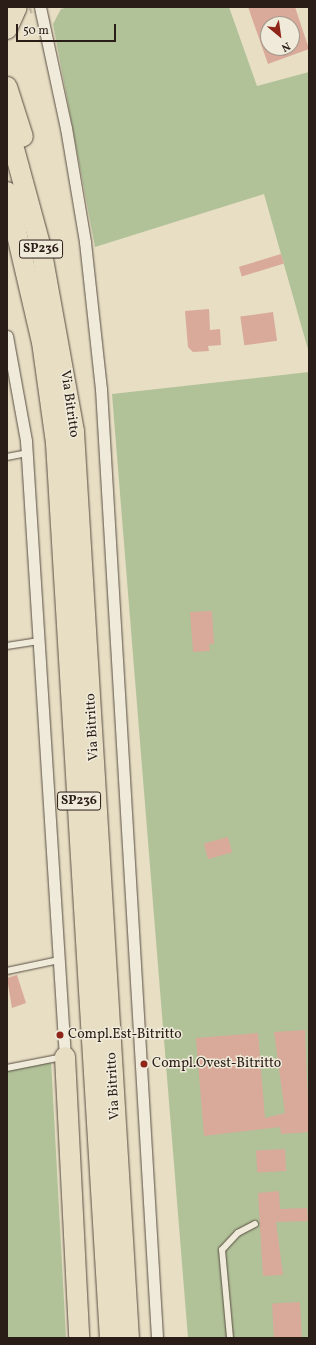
<!DOCTYPE html>
<html>
<head>
<meta charset="utf-8">
<style>
  body { margin:0 }
  #map { position:relative; width:316px; height:1345px; overflow:hidden; background:#e7dec4; font-family:Vollkorn,serif }
  div>[style] { position:absolute }
  [style*='--x'] { left:calc(var(--x)*1px); top:calc(var(--y)*1px); width:calc(var(--w)*1px); rotate:calc(var(--a)*1deg) }
  .green>* { inset:0; background:#b1c298 }
  .building>* { inset:0; background:#d9a99a; transform-origin:0 0 }
  .street-tunnel>* { height:11px; margin-top:-5.5px; transform-origin:0; background:repeating-linear-gradient(90deg,#c1b7a1 0 11px,transparent 0 16.5px) }
  .roads { filter:drop-shadow(0 0 1px #594d42) drop-shadow(0 0 1px #594d42) }
  .lane>* { height:5.5px; margin:-2.75px; padding:0 2.75px; transform-origin:2.75px; border-radius:2.75px; background:#efead9 }
  .street>* { height:11px; margin:-5.5px; padding:0 5.5px; transform-origin:5.5px; border-radius:5.5px; background:#efead9 }
  .highway>* { height:20px; margin:-10px; padding:0 10px; transform-origin:10px; border-radius:10px; background:#e7dec4 }
  .dots>* { width:11px; height:11px; translate:-50% -50%; box-sizing:border-box; border:2px solid #efead9; border-radius:50% }
  span { translate:-50% -50%; white-space:nowrap; text-align:center; line-height:1.15; -webkit-text-stroke:3px #efead9; paint-order:stroke }
  .shield-label span { padding:1px 3px; background:#efead9; border:1px solid; border-radius:3px; -webkit-text-stroke-width:0 }
  .shield-label { font-size:13px; color:#2a1d17; font-weight:700 }
  .street-label { font-size:14px; color:#2a1d17 }
  .poi-label { font-size:14px; color:#2a1d17 }
  .left { translate:0 -50%; text-align:left }
  .frame { position:absolute; inset:0; border:8px solid #2a1d17; pointer-events:none }
  .north { position:absolute; left:260px; top:16px; width:40px; height:40px; box-sizing:border-box; background:#efead9; border:1px solid #a0988b; border-radius:50%; rotate:151deg; font-size:11px; font-weight:700; line-height:16px; text-align:center; color:#2a1d17 }
  .north::after { content:''; display:block; margin:auto; width:14px; height:18px; background:#8f2418; clip-path:polygon(50% 0,100% 100%,50% 72%,0 100%) }
  .scale { position:absolute; left:16px; top:24px; width:100px; height:18px; box-sizing:border-box; border:2px solid #2a1d17; border-top:0; padding-left:5px; font-size:12px; line-height:14px; white-space:nowrap; color:#2a1d17; -webkit-text-stroke:3px #efead9; paint-order:stroke }
</style>
</head>
<body>
<div id="map">
  <div class="green">
    <div style="clip-path:polygon(69px 7px,229px 7px,257px 86px,309px 72px,309px 353px,264px 194px,95px 247px,53px 24px,61px 9px)"></div>
    <div style="clip-path:polygon(309px 372px,309px 1338px,188px 1338px,112px 394px)"></div>
    <div style="clip-path:polygon(51px 1060px,66px 1338px,7px 1338px,7px 1068px)"></div>
  </div>
  <div class="building">
    <div style="clip-path:polygon(evenodd,248px 7px,295px 7px,309px 49px,268px 64px,248px 7px,268px 24px,292px 24px,292px 48px,268px 48px,268px 24px)"></div>
    <div style="left:281px;top:254px;width:10px;height:44px;rotate:73deg"></div>
    <div style="clip-path:polygon(209px 309px,210px 330px,220px 329px,221px 345px,208px 346px,209px 351px,193px 352px,188px 347px,185px 311px)"></div>
    <div style="left:273px;top:312px;width:29px;height:33px;rotate:82deg"></div>
    <div style="clip-path:polygon(212px 611px,214px 644px,209px 644px,210px 651px,193px 652px,190px 612px)"></div>
    <div style="left:228px;top:837px;width:16px;height:25px;rotate:75deg"></div>
    <div style="clip-path:polygon(17px 975px,26px 1003px,12px 1008px,7px 978px)"></div>
    <div style="clip-path:polygon(305px 1030px,309px 1132px,281px 1134px,280px 1127px,204px 1136px,196px 1038px,258px 1033px,265px 1118px,285px 1113px,274px 1032px)"></div>
    <div style="left:285px;top:1149px;width:22px;height:29px;rotate:87deg"></div>
    <div style="clip-path:polygon(279px 1191px,280px 1209px,307px 1208px,308px 1221px,276px 1222px,283px 1275px,263px 1276px,258px 1193px)"></div>
    <div style="left:300px;top:1302px;width:36px;height:28px;rotate:87deg"></div>
  </div>
  <div class="street-tunnel">
    <div style="--x:13;--y:13;--w:19;--a:-18"></div>
  </div>
  <div class="roads">
    <div class="lane">
      <div style="--x:7;--y:457;--w:20;--a:-11"></div>
      <div style="--x:7;--y:646;--w:32;--a:-9"></div>
      <div style="--x:7;--y:971;--w:53;--a:-11.9"></div>
      <div style="--x:7;--y:1068;--w:57;--a:-11.1"></div>
      <div style="--x:230;--y:1338;--w:88;--a:-95.2"></div>
      <div style="--x:222;--y:1250;--w:23;--a:-47"></div>
      <div style="--x:238;--y:1233;--w:19;--a:-28"></div>
    </div>
    <div class="street">
      <div style="--x:40;--y:7;--w:124;--a:77.9"></div>
      <div style="--x:66;--y:128;--w:116;--a:80.5"></div>
      <div style="--x:85;--y:242;--w:148;--a:83.8"></div>
      <div style="--x:101;--y:389;--w:951;--a:86.62"></div>
      <div style="--x:7;--y:336;--w:107;--a:79.7"></div>
      <div style="--x:26;--y:441;--w:617;--a:86.38"></div>
    </div>
    <div class="highway">
      <div style="--x:7;--y:29;--w:24;--a:-66"></div>
      <div style="--x:7;--y:87;--w:52;--a:72.3"></div>
      <div style="--x:7;--y:123;--w:130;--a:74.8"></div>
      <div style="--x:41;--y:248;--w:187;--a:79.8"></div>
      <div style="--x:74;--y:432;--w:908;--a:86.53"></div>
      <div style="--x:7;--y:192;--w:154;--a:76.9"></div>
      <div style="--x:42;--y:342;--w:102;--a:82.1"></div>
      <div style="--x:56;--y:443;--w:897;--a:86.55"></div>
      <div style="--x:65;--y:1057;--w:281;--a:87.1"></div>
    </div>
  </div>
  <div class="dots">
    <div style="left:60px;top:1035px;background:#8f2418"></div>
    <div style="left:144px;top:1064px;background:#8f2418"></div>
  </div>
  <div class="shield-label">
    <span style="left:41px;top:249px">SP236</span>
    <span style="left:79px;top:801px">SP236</span>
  </div>
  <div class="street-label">
    <span style="left:69px;top:404px;rotate:82deg">Via Bitritto</span>
    <span style="left:93px;top:727px;rotate:-93deg">Via Bitritto</span>
    <span style="left:114px;top:1086px;rotate:-93deg">Via Bitritto</span>
  </div>
  <div class="poi-label">
    <span class="left" style="left:68px;top:1035px">Compl.Est-Bitritto</span>
    <span class="left" style="left:152px;top:1064px">Compl.Ovest-Bitritto</span>
  </div>
  <div class="frame"></div>
  <div class="north">N</div>
  <div class="scale">50 m</div>
</div>
</body>
</html>
